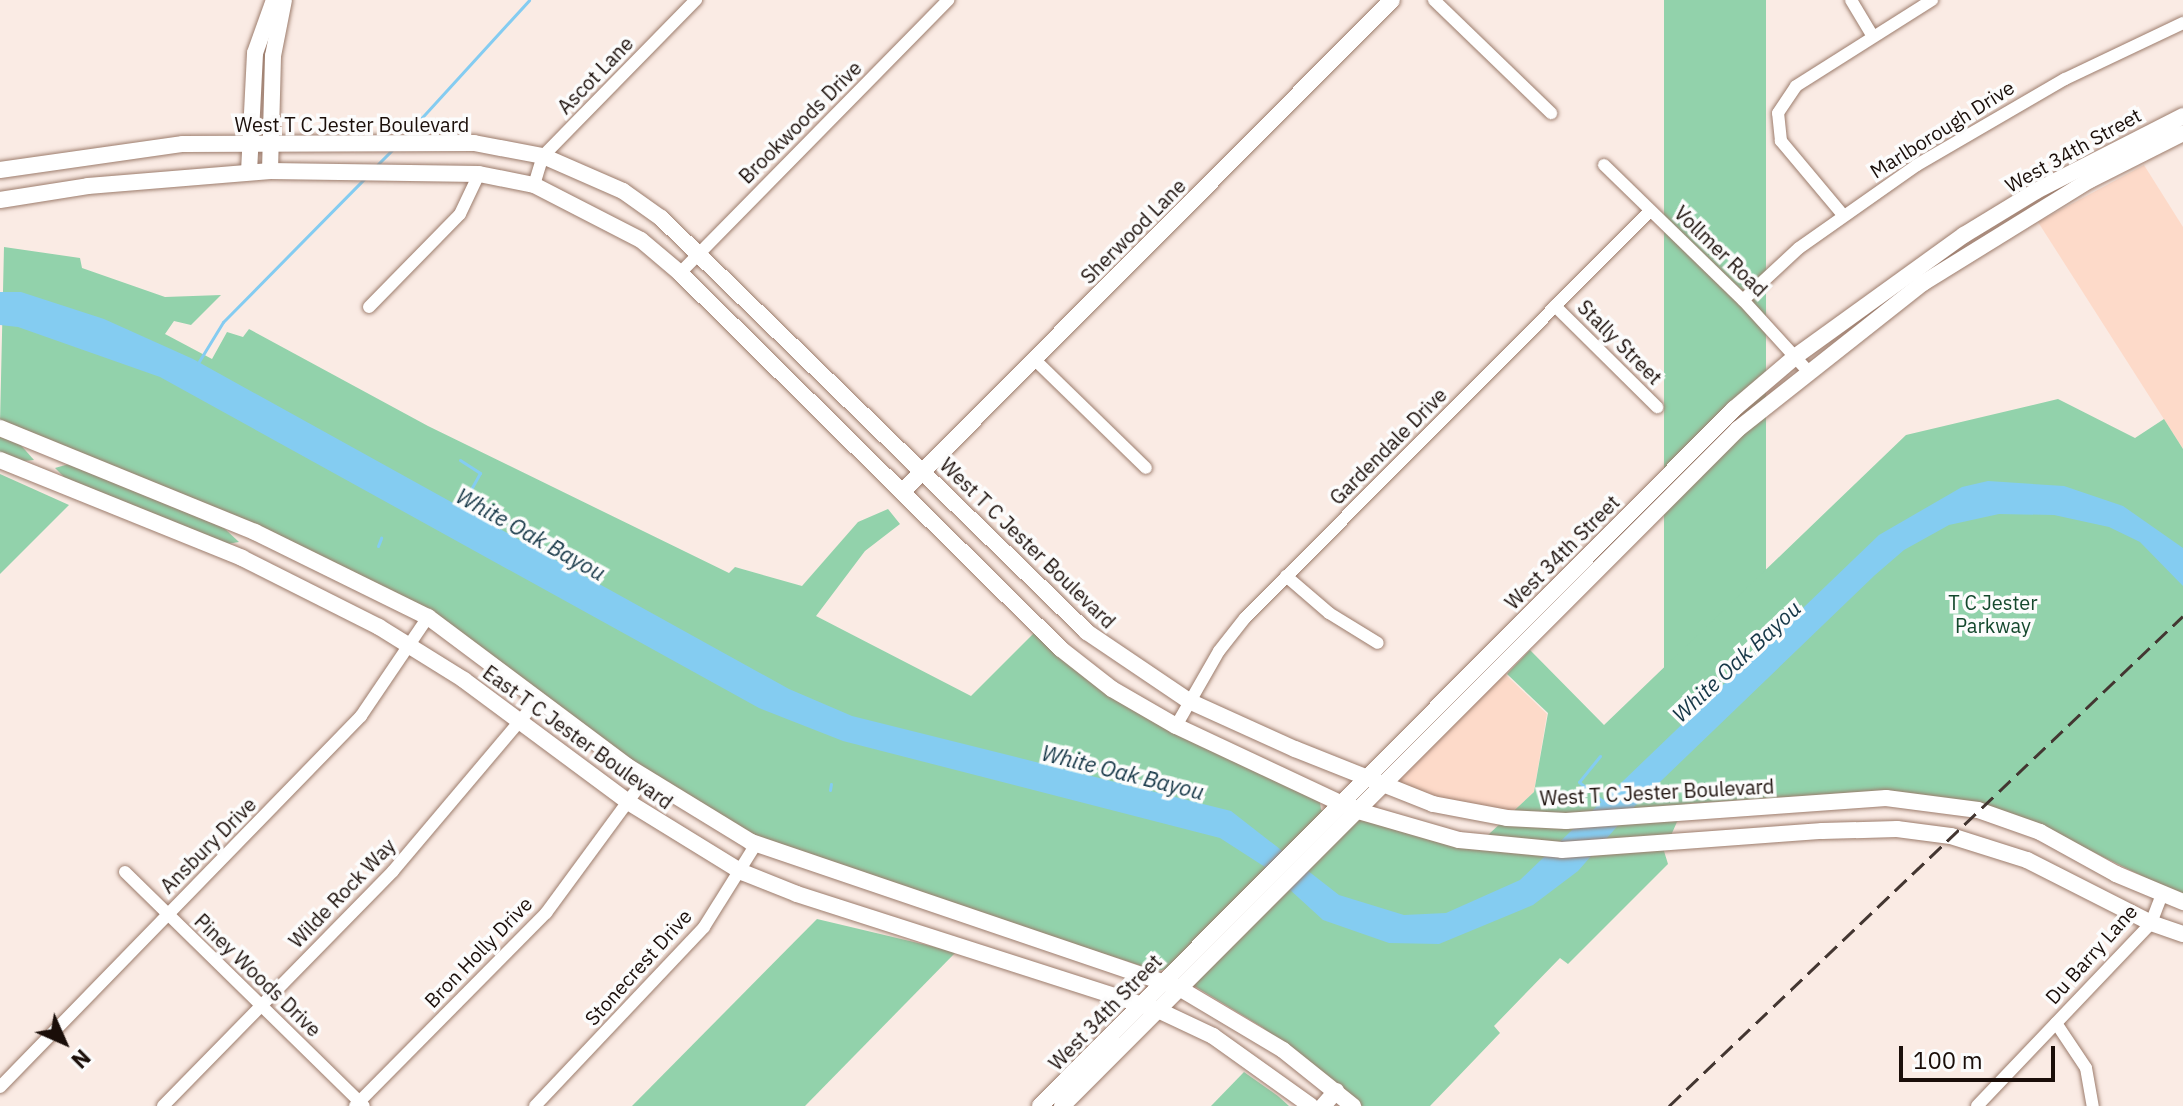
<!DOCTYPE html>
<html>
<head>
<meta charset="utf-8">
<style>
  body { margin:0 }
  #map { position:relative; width:2183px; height:1106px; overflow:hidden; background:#faebe4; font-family:"IBM Plex Sans",sans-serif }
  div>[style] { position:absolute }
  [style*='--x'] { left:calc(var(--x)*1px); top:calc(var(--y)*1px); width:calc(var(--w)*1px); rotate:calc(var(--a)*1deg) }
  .built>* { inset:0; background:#fddac9 }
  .green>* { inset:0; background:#92d2ab; transform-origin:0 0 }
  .water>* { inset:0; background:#84ccf1 }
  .stream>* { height:3px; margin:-1.5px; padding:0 1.5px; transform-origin:1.5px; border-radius:1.5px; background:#84ccf1 }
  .roads { filter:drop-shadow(0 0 2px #9c7c6c) drop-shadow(0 0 2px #9c7c6c) }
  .street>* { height:12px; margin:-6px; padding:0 6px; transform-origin:6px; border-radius:6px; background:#fff }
  .secondary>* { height:16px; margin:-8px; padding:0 8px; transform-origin:8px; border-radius:8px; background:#fff }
  .rail>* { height:3px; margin-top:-1.5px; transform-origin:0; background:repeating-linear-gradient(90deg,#433631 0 16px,transparent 0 24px) }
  span { translate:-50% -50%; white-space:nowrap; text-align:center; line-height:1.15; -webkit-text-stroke:7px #fcfcfc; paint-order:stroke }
  .street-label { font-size:20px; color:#1a0e09 }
  .park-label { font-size:20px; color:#14482d }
  .water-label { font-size:22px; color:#163747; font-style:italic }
  .north { position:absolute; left:24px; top:1002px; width:80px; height:80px; -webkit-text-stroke:6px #fcfcfc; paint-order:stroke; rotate:135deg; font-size:22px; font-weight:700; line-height:32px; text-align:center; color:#1a0e09 }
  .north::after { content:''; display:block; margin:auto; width:28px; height:36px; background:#1a0e09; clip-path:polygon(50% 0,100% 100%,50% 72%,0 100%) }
  .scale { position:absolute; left:1899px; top:1046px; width:156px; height:36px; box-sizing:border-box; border:4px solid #1a0e09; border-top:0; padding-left:10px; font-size:24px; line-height:28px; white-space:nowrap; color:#1a0e09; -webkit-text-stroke:6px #fcfcfc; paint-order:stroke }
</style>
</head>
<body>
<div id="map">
  <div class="built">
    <div style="clip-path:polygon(2144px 165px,2183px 227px,2183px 449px,2038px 222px)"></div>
    <div style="clip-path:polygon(1503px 672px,1547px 714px,1534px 792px,1511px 814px,1449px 802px,1402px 785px,1400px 778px)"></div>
  </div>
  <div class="green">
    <div style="left:1664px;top:0;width:102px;height:749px"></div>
    <div style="clip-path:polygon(4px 247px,80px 258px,82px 268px,165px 297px,221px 295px,191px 325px,174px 321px,165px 334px,212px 359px,227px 332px,243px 337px,249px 329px,428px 426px,729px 573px,735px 567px,802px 586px,858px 522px,888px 509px,900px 524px,865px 551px,816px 616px,971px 696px,1035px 632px,1068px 662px,1320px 802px,1321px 810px,1474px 848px,1534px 792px,1548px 713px,1507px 674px,1530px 650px,1604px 725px,1906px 435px,2058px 399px,2135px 438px,2164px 419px,2183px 449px,2183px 896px,2042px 827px,1861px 792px,1685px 804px,1664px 851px,1668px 864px,1568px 964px,1560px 958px,1494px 1026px,1500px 1033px,1430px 1106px,1362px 1106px,1262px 1027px,1166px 969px,1157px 971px,771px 846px,647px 773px,451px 630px,0 423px)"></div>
    <div style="clip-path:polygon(0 437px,18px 442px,34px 460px,15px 462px,0 456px)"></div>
    <div style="clip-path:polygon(69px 464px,224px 528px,239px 542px,227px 544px,65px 478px,55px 468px)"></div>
    <div style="clip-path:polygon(0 474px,69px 505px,0 574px)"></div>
    <div style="clip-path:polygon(817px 919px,956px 952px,805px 1106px,632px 1106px)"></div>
    <div style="clip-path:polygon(1244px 1072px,1278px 1096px,1289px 1106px,1211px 1106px)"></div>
  </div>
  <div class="water">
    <div style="clip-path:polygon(0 292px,21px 292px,104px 319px,193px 359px,789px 689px,852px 716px,1231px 811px,1339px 895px,1404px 915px,1446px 913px,1520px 880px,1879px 535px,1962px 487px,1988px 481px,2064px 486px,2123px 506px,2183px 548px,2183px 586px,2140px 542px,2109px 527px,2054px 515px,1999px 514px,1949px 525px,1904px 550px,1875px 575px,1635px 806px,1578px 871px,1533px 905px,1439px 944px,1389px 943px,1323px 920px,1265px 867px,1220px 838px,843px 741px,759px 708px,160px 377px,18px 327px,0 325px)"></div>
  </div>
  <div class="stream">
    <div style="--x:405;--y:136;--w:184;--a:-47.6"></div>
    <div style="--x:377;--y:165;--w:21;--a:-45"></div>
    <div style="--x:198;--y:363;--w:48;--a:-58.6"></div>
    <div style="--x:223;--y:322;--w:201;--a:-45.4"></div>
    <div style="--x:460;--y:460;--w:24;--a:33"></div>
    <div style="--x:480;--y:473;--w:39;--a:119"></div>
    <div style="--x:378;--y:546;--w:9;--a:-69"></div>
    <div style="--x:1600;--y:756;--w:33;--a:129"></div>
    <div style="--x:1579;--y:782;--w:35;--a:39"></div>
    <div style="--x:830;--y:790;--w:6;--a:-81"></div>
  </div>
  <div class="roads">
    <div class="street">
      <div style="--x:1434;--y:0;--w:163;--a:44"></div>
      <div style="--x:1851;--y:0;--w:41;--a:59"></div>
      <div style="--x:1604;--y:165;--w:194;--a:44.2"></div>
      <div style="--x:1743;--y:300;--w:95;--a:47.6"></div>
      <div style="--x:534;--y:185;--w:30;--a:-73"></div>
      <div style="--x:543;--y:156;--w:219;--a:-45.6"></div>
      <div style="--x:1843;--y:215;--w:97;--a:-130"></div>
      <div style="--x:1781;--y:141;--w:28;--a:-96"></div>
      <div style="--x:1778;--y:113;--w:32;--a:-56"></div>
      <div style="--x:1796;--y:86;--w:161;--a:-32.3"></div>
      <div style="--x:680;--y:273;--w:383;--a:-45.5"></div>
      <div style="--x:1743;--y:300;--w:76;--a:-42.9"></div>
      <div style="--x:1799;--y:248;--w:144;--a:-35.1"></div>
      <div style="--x:1917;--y:165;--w:171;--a:-30.2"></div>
      <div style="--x:2065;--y:79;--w:131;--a:-25.4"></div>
      <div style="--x:1555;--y:306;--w:144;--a:44.7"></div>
      <div style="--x:369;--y:307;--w:130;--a:-45.6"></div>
      <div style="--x:460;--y:214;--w:44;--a:-64.6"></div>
      <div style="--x:1034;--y:359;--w:156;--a:44.2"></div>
      <div style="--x:1286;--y:576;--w:57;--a:40.7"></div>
      <div style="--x:1329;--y:613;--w:57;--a:31.5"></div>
      <div style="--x:1176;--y:726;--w:86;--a:-60.2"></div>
      <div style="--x:1219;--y:651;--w:42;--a:-51.8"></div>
      <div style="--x:1245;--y:618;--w:574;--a:-45.14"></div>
      <div style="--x:125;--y:872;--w:334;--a:44.4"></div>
      <div style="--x:2056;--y:1023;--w:54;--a:56.3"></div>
      <div style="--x:2086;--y:1068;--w:39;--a:80"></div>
      <div style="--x:0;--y:1087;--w:518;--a:-45.78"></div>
      <div style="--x:361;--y:716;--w:120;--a:-55.9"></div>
      <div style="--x:163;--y:1106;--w:329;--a:-45.6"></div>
      <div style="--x:393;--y:871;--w:226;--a:-49.8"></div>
      <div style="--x:355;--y:1106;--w:272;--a:-45.3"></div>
      <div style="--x:546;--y:913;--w:167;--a:-53.7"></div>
      <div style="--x:535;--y:1106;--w:246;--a:-46.6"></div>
      <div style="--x:704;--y:927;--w:98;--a:-57.9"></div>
      <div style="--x:1977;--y:1106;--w:253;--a:-46.4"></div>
      <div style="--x:2151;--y:923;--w:30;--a:-69"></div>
    </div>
    <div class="secondary">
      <div style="--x:0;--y:170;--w:185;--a:-8.1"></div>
      <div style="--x:183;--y:144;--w:291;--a:-0.2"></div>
      <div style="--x:474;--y:143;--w:70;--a:10.7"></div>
      <div style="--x:543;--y:156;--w:87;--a:23.6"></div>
      <div style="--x:623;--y:191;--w:47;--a:35.4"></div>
      <div style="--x:661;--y:218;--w:594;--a:44.18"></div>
      <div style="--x:1087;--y:632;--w:123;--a:34.1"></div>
      <div style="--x:1189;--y:701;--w:116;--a:24.4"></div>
      <div style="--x:1295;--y:749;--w:149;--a:21.7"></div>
      <div style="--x:1433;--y:804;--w:75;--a:10.7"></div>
      <div style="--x:1507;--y:818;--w:59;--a:2.9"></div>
      <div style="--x:1566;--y:821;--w:321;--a:-4.1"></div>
      <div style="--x:1886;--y:798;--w:93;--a:7.4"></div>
      <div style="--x:1978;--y:810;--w:66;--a:19.5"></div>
      <div style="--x:2040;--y:832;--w:87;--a:28.9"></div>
      <div style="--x:2116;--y:874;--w:73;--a:22.7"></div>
      <div style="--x:270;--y:171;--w:115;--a:-88.5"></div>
      <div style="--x:273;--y:56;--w:57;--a:-78.9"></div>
      <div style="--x:249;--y:172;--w:119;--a:-87.1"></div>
      <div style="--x:255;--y:53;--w:56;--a:-70.3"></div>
      <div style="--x:0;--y:200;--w:89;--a:-9"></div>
      <div style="--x:88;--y:186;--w:183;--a:-4.7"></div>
      <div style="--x:270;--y:171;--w:209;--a:0.8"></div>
      <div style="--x:479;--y:174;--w:56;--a:11.3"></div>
      <div style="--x:534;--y:185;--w:120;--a:27.2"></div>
      <div style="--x:641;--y:240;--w:51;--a:40.2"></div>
      <div style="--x:680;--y:273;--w:535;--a:44.62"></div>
      <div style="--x:1061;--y:649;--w:65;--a:38.1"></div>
      <div style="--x:1112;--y:689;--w:74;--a:30"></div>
      <div style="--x:1176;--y:726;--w:198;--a:25.1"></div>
      <div style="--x:1355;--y:810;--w:108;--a:16.1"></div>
      <div style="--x:1459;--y:840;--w:103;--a:5.5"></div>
      <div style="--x:1562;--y:850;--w:261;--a:-4.2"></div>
      <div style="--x:1822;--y:831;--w:75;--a:-1.5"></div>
      <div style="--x:1897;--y:829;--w:54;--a:7.4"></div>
      <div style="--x:1951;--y:836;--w:80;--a:17.5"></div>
      <div style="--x:2027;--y:860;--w:139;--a:26.9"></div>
      <div style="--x:2151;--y:923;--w:34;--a:19"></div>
      <div style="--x:0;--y:428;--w:275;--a:22.2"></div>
      <div style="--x:255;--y:532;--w:193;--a:26.2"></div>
      <div style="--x:428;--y:617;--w:249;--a:36.8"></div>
      <div style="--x:627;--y:766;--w:145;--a:31.5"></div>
      <div style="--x:751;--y:842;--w:452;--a:18.8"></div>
      <div style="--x:1179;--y:988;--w:121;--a:30.8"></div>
      <div style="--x:1283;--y:1050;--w:90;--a:38.7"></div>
      <div style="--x:0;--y:460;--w:261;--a:22"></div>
      <div style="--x:242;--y:558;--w:153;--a:26.7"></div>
      <div style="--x:379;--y:627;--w:100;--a:31.9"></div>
      <div style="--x:464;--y:680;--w:204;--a:36.6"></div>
      <div style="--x:628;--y:802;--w:134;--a:31.6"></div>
      <div style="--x:742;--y:872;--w:59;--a:21.8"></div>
      <div style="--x:797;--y:894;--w:379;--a:17.8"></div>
      <div style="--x:1158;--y:1010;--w:61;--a:25.3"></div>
      <div style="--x:1213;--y:1036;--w:120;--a:35.5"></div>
      <div style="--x:902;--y:492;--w:694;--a:-45.12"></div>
      <div style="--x:1040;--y:1106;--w:984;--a:-45.12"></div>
      <div style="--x:1734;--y:409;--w:82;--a:-40.5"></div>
      <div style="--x:1796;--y:356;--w:207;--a:-35.8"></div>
      <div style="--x:1964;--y:235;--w:84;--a:-31.4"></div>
      <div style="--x:2036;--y:191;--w:165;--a:-27"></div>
      <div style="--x:1062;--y:1106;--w:957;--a:-45.04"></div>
      <div style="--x:1738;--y:429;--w:236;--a:-38.3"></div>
      <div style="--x:1923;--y:283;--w:196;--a:-31.7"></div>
      <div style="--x:2090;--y:180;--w:104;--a:-26.8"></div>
      <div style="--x:1323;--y:1106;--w:20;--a:-49"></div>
    </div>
  </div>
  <div class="rail">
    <div style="--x:1669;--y:1106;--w:710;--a:-43.63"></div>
  </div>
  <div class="street-label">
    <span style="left:595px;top:75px;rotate:-46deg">Ascot Lane</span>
    <span style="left:800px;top:122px;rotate:-45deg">Brookwoods Drive</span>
    <span style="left:352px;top:124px">West T C Jester Boulevard</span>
    <span style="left:1942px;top:129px;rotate:-32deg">Marlborough Drive</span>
    <span style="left:2073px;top:150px;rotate:-29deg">West 34th Street</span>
    <span style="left:1133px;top:231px;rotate:-45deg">Sherwood Lane</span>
    <span style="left:1721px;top:251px;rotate:44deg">Vollmer Road</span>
    <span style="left:1620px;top:342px;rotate:45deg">Stally Street</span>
    <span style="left:1388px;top:446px;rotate:-45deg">Gardendale Drive</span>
    <span style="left:1028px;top:543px;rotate:44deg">West T C Jester Boulevard</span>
    <span style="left:1562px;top:552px;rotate:-45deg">West 34th Street</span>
    <span style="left:578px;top:737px;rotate:36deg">East T C Jester Boulevard</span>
    <span style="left:1657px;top:792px;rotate:-3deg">West T C Jester Boulevard</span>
    <span style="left:208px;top:845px;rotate:-45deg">Ansbury Drive</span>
    <span style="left:342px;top:893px;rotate:-46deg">Wilde Rock Way</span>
    <span style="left:478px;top:952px;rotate:-46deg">Bron Holly Drive</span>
    <span style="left:2091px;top:954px;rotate:-48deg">Du Barry Lane</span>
    <span style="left:638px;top:967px;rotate:-48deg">Stonecrest Drive</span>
    <span style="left:258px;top:975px;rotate:44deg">Piney Woods Drive</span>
    <span style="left:1105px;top:1012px;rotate:-46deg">West 34th Street</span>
  </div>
  <div class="park-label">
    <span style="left:1993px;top:614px">T C Jester<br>Parkway</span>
  </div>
  <div class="water-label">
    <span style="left:531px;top:534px;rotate:29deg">White Oak Bayou</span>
    <span style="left:1736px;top:661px;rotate:-43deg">White Oak Bayou</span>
    <span style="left:1123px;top:772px;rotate:14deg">White Oak Bayou</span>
  </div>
  <div class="north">N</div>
  <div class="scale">100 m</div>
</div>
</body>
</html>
